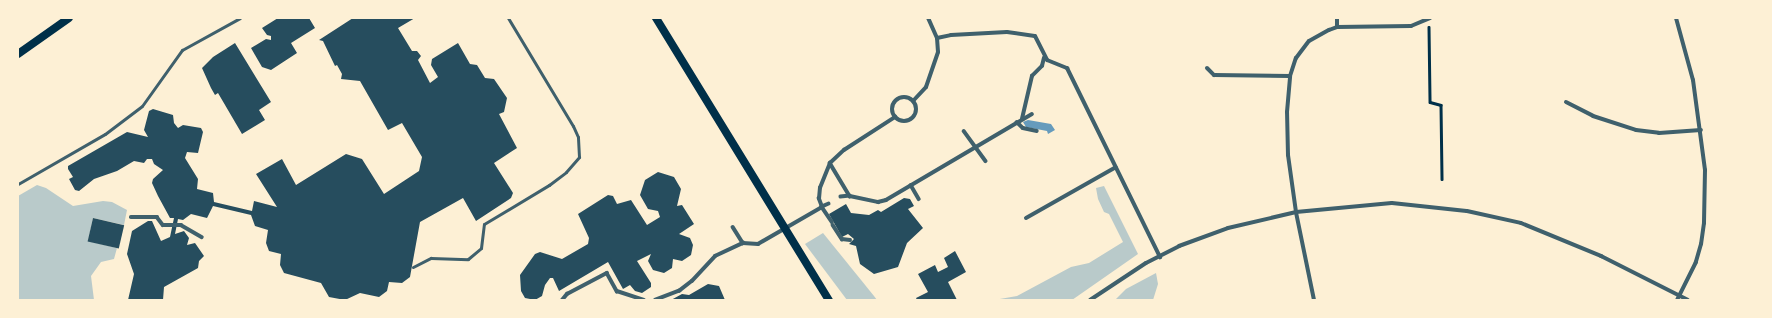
<!DOCTYPE html>
<html>
<head>
<meta charset="utf-8">
<style>
  body { margin:0 }
  #map { position:relative; width:1772px; height:318px; overflow:hidden; background:#fdf0d5; font-family:Karla,sans-serif }
  div>[style] { position:absolute }
  [style*='--x'] { left:calc(var(--x)*1px); top:calc(var(--y)*1px); width:calc(var(--w)*1px); rotate:calc(var(--a)*1deg) }
  .green>* { inset:0; background:#b9caca }
  .water>* { inset:0; background:#669bbc }
  .building>* { inset:0; background:#264d5e; transform-origin:0 0 }
  .path>* { height:2.5px; margin:-1.25px; padding:0 1.25px; transform-origin:1.25px; border-radius:1.25px; background:#003049 }
  .service>* { height:3px; margin:-1.5px; padding:0 1.5px; transform-origin:1.5px; border-radius:1.5px; background:#3f606c }
  .pedestrian>* { height:3.5px; margin:-1.75px; padding:0 1.75px; transform-origin:1.75px; border-radius:1.75px; background:#3f606c }
  .minor>* { height:4px; margin:-2px; padding:0 2px; transform-origin:2px; border-radius:2px; background:#3f606c }
  .minor>.ring { margin:-2px; padding:0; box-sizing:content-box; background:none; border:4px solid #3f606c; border-radius:50% }
  .secondary>* { height:8px; margin:-4px; padding:0 4px; transform-origin:4px; border-radius:4px; background:#003049 }
  span { translate:-50% -50%; white-space:nowrap; text-align:center; line-height:1.15; -webkit-text-stroke:3px #fdf0d5; paint-order:stroke }
  .frame { position:absolute; inset:0; border:19px solid #fdf0d5; pointer-events:none }
</style>
</head>
<body>
<div id="map">
  <div class="green">
    <div style="clip-path:polygon(37px 185px,46px 188px,73px 206px,103px 201px,112px 202px,127px 210px,124px 225px,93px 218px,88px 241px,117px 248px,114px 259px,101px 262px,91px 276px,94px 300px,18px 300px,18px 196px)"></div>
    <div style="clip-path:polygon(1104px 186px,1138px 254px,1072px 300px,994px 300px,1017px 296px,1071px 267px,1089px 263px,1123px 242px,1109px 214px,1104px 212px,1098px 199px,1096px 188px)"></div>
    <div style="clip-path:polygon(823px 233px,874px 296px,877px 300px,847px 300px,805px 244px)"></div>
    <div style="clip-path:polygon(1156px 273px,1158px 284px,1153px 300px,1115px 300px,1126px 289px)"></div>
  </div>
  <div class="water">
    <div style="clip-path:polygon(1028px 120px,1051px 124px,1055px 130px,1048px 134px,1047px 131px,1026px 127px,1023px 122px)"></div>
  </div>
  <div class="building">
    <div style="clip-path:polygon(278px 18px,309px 18px,315px 28px,291px 43px,297px 53px,271px 70px,262px 67px,251px 48px,266px 39px,271px 40px,271px 36px,267px 35px,262px 28px)"></div>
    <div style="clip-path:polygon(353px 18px,415px 18px,398px 28px,412px 51px,417px 51px,421px 56px,418px 60px,430px 83px,438px 77px,431px 65px,432px 59px,458px 43px,470px 64px,477px 65px,485px 78px,494px 79px,507px 98px,504px 112px,499px 114px,517px 148px,494px 163px,513px 193px,511px 198px,476px 221px,463px 198px,420px 222px,410px 277px,402px 283px,389px 282px,387px 291px,379px 297px,360px 293px,345px 300px,329px 297px,321px 283px,284px 273px,280px 265px,281px 254px,269px 251px,266px 243px,268px 230px,255px 226px,251px 215px,213px 206px,207px 218px,191px 214px,183px 220px,178px 219px,175px 234px,184px 231px,189px 238px,187px 245px,195px 243px,204px 256px,199px 261px,198px 268px,164px 287px,163px 300px,128px 300px,134px 274px,127px 254px,132px 231px,148px 221px,152px 221px,161px 241px,170px 237px,174px 218px,170px 218px,158px 196px,152px 183px,153px 179px,163px 170px,154px 164px,152px 159px,147px 159px,144px 163px,134px 161px,117px 171px,94px 179px,79px 191px,75px 190px,69px 179px,73px 177px,68px 169px,68px 166px,127px 132px,148px 137px,144px 130px,149px 111px,153px 109px,173px 115px,174px 123px,178px 128px,183px 125px,201px 128px,203px 132px,198px 153px,187px 152px,185px 158px,198px 179px,197px 189px,213px 193px,214px 202px,252px 211px,254px 201px,277px 207px,256px 174px,282px 159px,296px 185px,346px 154px,362px 159px,384px 194px,419px 171px,422px 157px,402px 123px,388px 130px,360px 81px,341px 79px,342px 74px,337px 65px,335px 66px,323px 41px,319px 40px)"></div>
    <div style="clip-path:polygon(235px 43px,271px 102px,259px 110px,265px 120px,242px 134px,218px 93px,215px 95px,211px 88px,202px 68px,213px 57px)"></div>
    <div style="clip-path:polygon(658px 172px,674px 177px,681px 189px,677px 206px,682px 205px,694px 224px,679px 234px,690px 238px,693px 245px,691px 255px,682px 261px,673px 259px,672px 268px,664px 273px,653px 270px,648px 261px,651px 254px,637px 261px,651px 283px,651px 287px,642px 293px,635px 291px,630px 285px,623px 289px,608px 262px,559px 291px,553px 278px,550px 278px,545px 285px,542px 296px,535px 300px,525px 298px,521px 291px,520px 275px,535px 254px,540px 252px,562px 259px,588px 244px,589px 238px,578px 214px,608px 195px,613px 196px,617px 204px,631px 200px,647px 225px,660px 217px,658px 211px,648px 209px,640px 195px,645px 180px)"></div>
    <div style="clip-path:polygon(904px 198px,910px 199px,914px 206px,908px 209px,923px 228px,907px 243px,898px 267px,874px 274px,860px 264px,856px 246px,849px 244px,854px 239px,848px 234px,842px 237px,829px 214px,846px 204px,851px 213px,869px 215px,878px 210px,881px 212px)"></div>
    <div style="left:93px;top:218px;width:32px;height:24px;rotate:13deg"></div>
    <div style="clip-path:polygon(955px 251px,966px 272px,948px 282px,957px 300px,917px 300px,916px 298px,928px 292px,918px 274px,935px 265px,938px 272px,948px 267px,944px 258px)"></div>
    <div style="clip-path:polygon(708px 284px,719px 286px,725px 300px,671px 300px,682px 294px,689px 295px)"></div>
  </div>
  <div class="path">
    <div style="--x:1429;--y:27;--w:75;--a:89.2"></div>
    <div style="--x:1430;--y:102;--w:11;--a:15"></div>
    <div style="--x:1441;--y:105;--w:74;--a:89.2"></div>
  </div>
  <div class="service">
    <div style="--x:18;--y:184;--w:100;--a:-29.9"></div>
    <div style="--x:105;--y:134;--w:46;--a:-37.1"></div>
    <div style="--x:142;--y:106;--w:69;--a:-54.5"></div>
    <div style="--x:182;--y:50;--w:66;--a:-28.9"></div>
    <div style="--x:413;--y:267;--w:20;--a:-27"></div>
    <div style="--x:431;--y:258;--w:37;--a:2"></div>
    <div style="--x:468;--y:259;--w:17;--a:-40"></div>
    <div style="--x:481;--y:248;--w:24;--a:-83"></div>
    <div style="--x:484;--y:224;--w:76;--a:-31"></div>
    <div style="--x:549;--y:185;--w:21;--a:-37"></div>
    <div style="--x:566;--y:172;--w:20;--a:-49"></div>
    <div style="--x:579;--y:157;--w:20;--a:-93"></div>
    <div style="--x:578;--y:137;--w:12;--a:-114"></div>
    <div style="--x:573;--y:126;--w:126;--a:-121"></div>
  </div>
  <div class="pedestrian">
    <div style="--x:1022;--y:119;--w:44;--a:-76.9"></div>
    <div style="--x:1032;--y:76;--w:14;--a:-45"></div>
    <div style="--x:1042;--y:66;--w:8;--a:-76"></div>
    <div style="--x:1017;--y:122;--w:8;--a:45"></div>
    <div style="--x:1023;--y:128;--w:14;--a:12"></div>
    <div style="--x:964;--y:131;--w:37;--a:54"></div>
    <div style="--x:830;--y:163;--w:39;--a:59"></div>
    <div style="--x:850;--y:196;--w:9;--a:174"></div>
    <div style="--x:911;--y:185;--w:16;--a:60"></div>
    <div style="--x:850;--y:196;--w:29;--a:12"></div>
    <div style="--x:878;--y:202;--w:8;--a:-14"></div>
    <div style="--x:886;--y:200;--w:169;--a:-30.5"></div>
    <div style="--x:829;--y:204;--w:8;--a:157"></div>
    <div style="--x:822;--y:207;--w:18;--a:56"></div>
    <div style="--x:131;--y:217;--w:26;--a:0"></div>
    <div style="--x:157;--y:217;--w:10;--a:53"></div>
    <div style="--x:163;--y:225;--w:18;--a:0"></div>
    <div style="--x:181;--y:225;--w:24;--a:30"></div>
    <div style="--x:833;--y:225;--w:17;--a:57"></div>
    <div style="--x:842;--y:239;--w:8;--a:7"></div>
    <div style="--x:733;--y:227;--w:19;--a:58"></div>
    <div style="--x:743;--y:243;--w:15;--a:4"></div>
    <div style="--x:758;--y:244;--w:74;--a:-30"></div>
    <div style="--x:822;--y:207;--w:9;--a:-111"></div>
    <div style="--x:819;--y:199;--w:11;--a:-85"></div>
    <div style="--x:820;--y:188;--w:27;--a:-68"></div>
    <div style="--x:830;--y:163;--w:19;--a:-43"></div>
    <div style="--x:844;--y:150;--w:61;--a:-32.9"></div>
    <div style="--x:562;--y:300;--w:8;--a:-50"></div>
    <div style="--x:567;--y:294;--w:45;--a:-27.7"></div>
    <div style="--x:607;--y:273;--w:21;--a:61"></div>
    <div style="--x:617;--y:291;--w:28;--a:18"></div>
    <div style="--x:655;--y:300;--w:26;--a:-21"></div>
    <div style="--x:679;--y:291;--w:16;--a:-38"></div>
    <div style="--x:692;--y:281;--w:34;--a:-47"></div>
    <div style="--x:715;--y:256;--w:31;--a:-25"></div>
  </div>
  <div class="minor">
    <div style="--x:1337;--y:18;--w:9;--a:90"></div>
    <div style="--x:1676;--y:18;--w:64;--a:74.7"></div>
    <div style="--x:1693;--y:80;--w:91;--a:82.4"></div>
    <div style="--x:1705;--y:170;--w:53;--a:91.1"></div>
    <div style="--x:1704;--y:223;--w:21;--a:98"></div>
    <div style="--x:1701;--y:244;--w:19;--a:106"></div>
    <div style="--x:1696;--y:262;--w:42;--a:116.6"></div>
    <div style="--x:937;--y:38;--w:14;--a:-12"></div>
    <div style="--x:951;--y:35;--w:56;--a:-3.1"></div>
    <div style="--x:1007;--y:32;--w:28;--a:8"></div>
    <div style="--x:1035;--y:36;--w:27;--a:63"></div>
    <div style="--x:1047;--y:60;--w:22;--a:22"></div>
    <div style="--x:1067;--y:68;--w:211;--a:63.8"></div>
    <div style="--x:1207;--y:68;--w:10;--a:45"></div>
    <div style="--x:1214;--y:75;--w:76;--a:0.8"></div>
    <div class="ring" style="left:892px;top:97px;width:20px;height:20px"></div>
    <div style="--x:913;--y:101;--w:19;--a:-47"></div>
    <div style="--x:926;--y:87;--w:37;--a:-71"></div>
    <div style="--x:938;--y:52;--w:14;--a:-94"></div>
    <div style="--x:937;--y:38;--w:22;--a:-114"></div>
    <div style="--x:1566;--y:102;--w:30;--a:27"></div>
    <div style="--x:1593;--y:116;--w:45;--a:18"></div>
    <div style="--x:1636;--y:130;--w:23;--a:7"></div>
    <div style="--x:1659;--y:133;--w:42;--a:-4.1"></div>
    <div style="--x:1026;--y:218;--w:103;--a:-29.5"></div>
    <div style="--x:1090;--y:300;--w:67;--a:-33.5"></div>
    <div style="--x:1146;--y:263;--w:37;--a:-27"></div>
    <div style="--x:1179;--y:246;--w:52;--a:-20.2"></div>
    <div style="--x:1228;--y:228;--w:70;--a:-13.2"></div>
    <div style="--x:1296;--y:212;--w:96;--a:-5.4"></div>
    <div style="--x:1392;--y:203;--w:75;--a:6.1"></div>
    <div style="--x:1467;--y:211;--w:55;--a:12.5"></div>
    <div style="--x:1521;--y:223;--w:87;--a:22.4"></div>
    <div style="--x:1601;--y:256;--w:97;--a:26.8"></div>
    <div style="--x:1314;--y:300;--w:90;--a:-101.6"></div>
    <div style="--x:1296;--y:212;--w:58;--a:-98"></div>
    <div style="--x:1288;--y:155;--w:43;--a:-91.3"></div>
    <div style="--x:1287;--y:112;--w:36;--a:-85"></div>
    <div style="--x:1290;--y:76;--w:19;--a:-72"></div>
    <div style="--x:1296;--y:58;--w:21;--a:-53"></div>
    <div style="--x:1309;--y:41;--w:23;--a:-29"></div>
    <div style="--x:1329;--y:30;--w:9;--a:-21"></div>
    <div style="--x:1337;--y:27;--w:74;--a:-0.8"></div>
    <div style="--x:1411;--y:26;--w:21;--a:-23"></div>
  </div>
  <div class="secondary">
    <div style="--x:656;--y:18;--w:331;--a:58.5"></div>
    <div style="--x:18;--y:54;--w:62;--a:-35.2"></div>
  </div>
  <div class="frame"></div>
</div>
</body>
</html>
